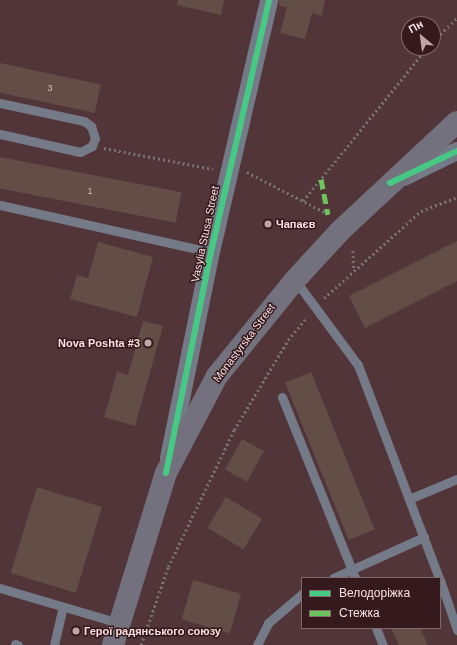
<!DOCTYPE html>
<html>
<head>
<meta charset="utf-8">
<style>
  body { margin:0 }
  #map { position:relative; width:457px; height:645px; overflow:hidden; background:#523538; font-family:Arial,sans-serif }
  div>[style] { position:absolute }
  [style*='--x'] { left:calc(var(--x)*1px); top:calc(var(--y)*1px); width:calc(var(--w)*1px); rotate:calc(var(--a)*1deg) }
  .building>* { inset:0; background:#634e47; transform-origin:0 0 }
  .path>* { height:2.5px; margin-top:-1.25px; transform-origin:0; background:repeating-linear-gradient(90deg,#7a7279 0 2px,transparent 0 5px) }
  .lane>* { height:9px; margin:-4.5px; padding:0 4.5px; transform-origin:4.5px; border-radius:4.5px; background:#747a87 }
  .street>* { height:18px; margin:-9px; padding:0 9px; transform-origin:9px; border-radius:9px; background:#747a87 }
  .secondary>* { height:22px; margin:-11px; padding:0 11px; transform-origin:11px; border-radius:11px; background:#73717d }
  .quiet>* { height:5px; margin-top:-2.5px; transform-origin:0; background:repeating-linear-gradient(90deg,#6ac65a 0 10px,transparent 0 15px) }
  .cycleway>* { height:6px; margin:-3px; padding:0 3px; transform-origin:3px; border-radius:3px; background:#46c982 }
  .dots>* { width:11px; height:11px; translate:-50% -50%; box-sizing:border-box; border:2px solid #341a1d; border-radius:50% }
  span { translate:-50% -50%; white-space:nowrap; text-align:center; line-height:1.15; -webkit-text-stroke:3px #341a1d; paint-order:stroke }
  .number-label { font-size:9px; color:#d6bbba }
  .number-label span { -webkit-text-stroke-width:0 }
  .poi-label { font-size:11px; color:#fcdfe1; font-weight:700 }
  .left { translate:0 -50%; text-align:left }
  .right { translate:-100% -50%; text-align:right }
  .street-label { font-size:11px; color:#fcdfe1 }
  .legend { position:absolute; left:301px; top:577px; width:140px; height:52px; box-sizing:border-box; background:#341a1d; border:1px solid #84696b; margin:0; padding:5px 7px; list-style:none; font-size:12px; color:#fcdfe1 }
  .legend li { display:flex; align-items:center; gap:8px; height:20px }
  .legend b { width:20px; border:1px solid #84696b }
  .north { position:absolute; left:401px; top:16px; width:40px; height:40px; box-sizing:border-box; background:#341a1d; border:1px solid #84696b; border-radius:50%; rotate:331deg; font-size:11px; font-weight:700; line-height:16px; text-align:center; color:#fcdfe1 }
  .north::after { content:''; display:block; margin:auto; width:14px; height:18px; background:#c0a4a6; clip-path:polygon(50% 0,100% 100%,50% 72%,0 100%) }
</style>
</head>
<body>
<div id="map">
  <div class="building">
    <div style="clip-path:polygon(178px 0,224px 0,221px 15px,177px 5px)"></div>
    <div style="clip-path:polygon(279px 0,325px 0,322px 16px,312px 13px,305px 39px,280px 33px,287px 7px,279px 6px)"></div>
    <div style="left:0;top:63px;width:103px;height:29px;rotate:12deg"></div>
    <div style="left:0;top:157px;width:185px;height:31px;rotate:11deg"></div>
    <div style="clip-path:polygon(457px 241px,457px 281px,365px 328px,349px 296px)"></div>
    <div style="clip-path:polygon(98px 242px,153px 257px,137px 317px,70px 299px,77px 275px,88px 278px)"></div>
    <div style="clip-path:polygon(143px 321px,163px 326px,135px 426px,104px 417px,117px 372px,128px 375px)"></div>
    <div style="left:311px;top:372px;width:170px;height:28px;rotate:68deg"></div>
    <div style="left:242px;top:439px;width:25px;height:35px;rotate:29deg"></div>
    <div style="left:37px;top:487px;width:68px;height:90px;rotate:17deg"></div>
    <div style="left:226px;top:497px;width:42px;height:36px;rotate:31deg"></div>
    <div style="left:193px;top:580px;width:50px;height:41px;rotate:16deg"></div>
    <div style="clip-path:polygon(391px 628px,420px 628px,428px 645px,399px 645px)"></div>
  </div>
  <div class="path">
    <div style="--x:433;--y:41;--w:33;--a:-44"></div>
    <div style="--x:104;--y:148;--w:111;--a:10.9"></div>
    <div style="--x:247;--y:172;--w:91;--a:27.4"></div>
    <div style="--x:303;--y:201;--w:197;--a:-51"></div>
    <div style="--x:353;--y:251;--w:19;--a:87"></div>
    <div style="--x:324;--y:298;--w:130;--a:-41.9"></div>
    <div style="--x:421;--y:211;--w:39;--a:-21"></div>
    <div style="--x:141;--y:645;--w:83;--a:-70.9"></div>
    <div style="--x:168;--y:567;--w:152;--a:-64.3"></div>
    <div style="--x:234;--y:430;--w:105;--a:-59"></div>
    <div style="--x:288;--y:340;--w:30;--a:-50"></div>
  </div>
  <div class="lane">
    <div style="--x:0;--y:103;--w:86;--a:12.1"></div>
    <div style="--x:84;--y:121;--w:9;--a:36"></div>
    <div style="--x:91;--y:126;--w:13;--a:72"></div>
    <div style="--x:95;--y:138;--w:9;--a:111"></div>
    <div style="--x:92;--y:146;--w:13;--a:153"></div>
    <div style="--x:80;--y:152;--w:82;--a:-167.3"></div>
    <div style="--x:0;--y:205;--w:216;--a:12.6"></div>
    <div style="--x:295;--y:280;--w:106;--a:53.5"></div>
    <div style="--x:358;--y:365;--w:228;--a:69.2"></div>
    <div style="--x:282;--y:397;--w:195;--a:68"></div>
    <div style="--x:409;--y:499;--w:52;--a:-22.6"></div>
    <div style="--x:333;--y:578;--w:100;--a:-24.3"></div>
    <div style="--x:440;--y:580;--w:53;--a:71.2"></div>
    <div style="--x:0;--y:588;--w:124;--a:16.4"></div>
    <div style="--x:376;--y:628;--w:18;--a:68"></div>
    <div style="--x:15;--y:644;--w:3;--a:18"></div>
    <div style="--x:54;--y:645;--w:39;--a:-77"></div>
    <div style="--x:257;--y:645;--w:25;--a:-63"></div>
    <div style="--x:268;--y:623;--w:45;--a:-40.5"></div>
  </div>
  <div class="street">
    <div style="--x:404;--y:177;--w:59;--a:-26.1"></div>
    <div style="--x:169;--y:458;--w:210;--a:-78.5"></div>
    <div style="--x:211;--y:252;--w:259;--a:-77"></div>
  </div>
  <div class="secondary">
    <div style="--x:113;--y:645;--w:180;--a:-72.9"></div>
    <div style="--x:166;--y:473;--w:110;--a:-62.3"></div>
    <div style="--x:217;--y:376;--w:124;--a:-50.9"></div>
    <div style="--x:295;--y:280;--w:67;--a:-47.4"></div>
    <div style="--x:340;--y:231;--w:160;--a:-43"></div>
  </div>
  <div class="quiet">
    <div style="--x:321;--y:179;--w:36;--a:79"></div>
  </div>
  <div class="cycleway">
    <div style="--x:390;--y:183;--w:74;--a:-25.5"></div>
    <div style="--x:166;--y:473;--w:226;--a:-78.5"></div>
    <div style="--x:211;--y:252;--w:259;--a:-77"></div>
  </div>
  <div class="dots">
    <div style="left:268px;top:224px;background:#c0a4a6"></div>
    <div style="left:148px;top:343px;background:#c0a4a6"></div>
    <div style="left:76px;top:631px;background:#c0a4a6"></div>
  </div>
  <div class="number-label">
    <span style="left:50px;top:88px">3</span>
    <span style="left:90px;top:191px">1</span>
  </div>
  <div class="poi-label">
    <span class="left" style="left:276px;top:224px">Чапаєв</span>
    <span class="right" style="left:140px;top:343px">Nova Poshta #3</span>
    <span class="left" style="left:84px;top:631px">Герої радянського союзу</span>
  </div>
  <div class="street-label">
    <span style="left:205px;top:234px;rotate:-78deg">Vasylia Stusa Street</span>
    <span style="left:244px;top:343px;rotate:-53deg">Monastyrska Street</span>
  </div>
  <ul class="legend">
  <li><b style="height:5px;background:#46c982"></b>Велодоріжка</li>
  <li><b style="height:5px;background:#6ac65a"></b>Стежка</li>
  </ul>
  <div class="north">Пн</div>
</div>
</body>
</html>
